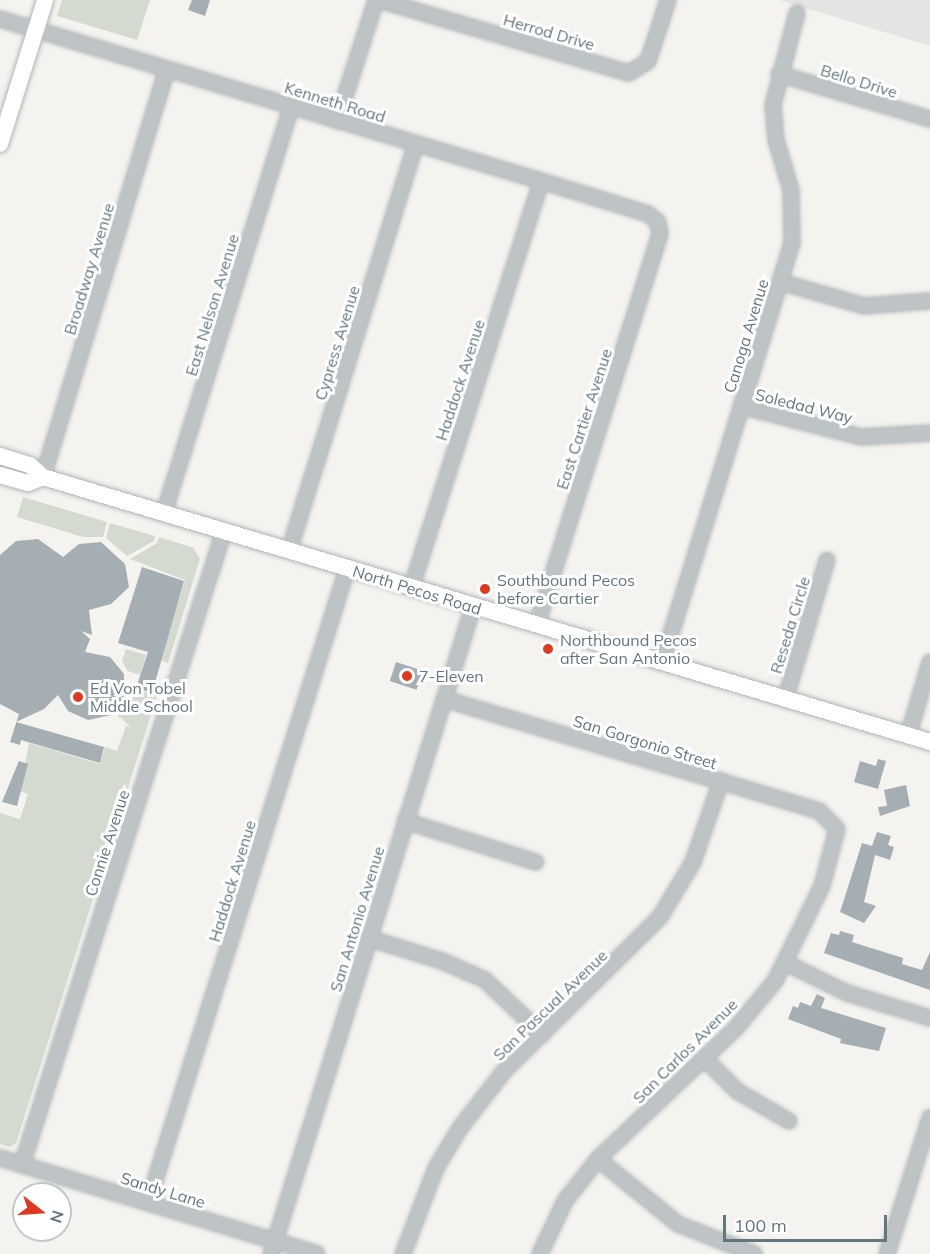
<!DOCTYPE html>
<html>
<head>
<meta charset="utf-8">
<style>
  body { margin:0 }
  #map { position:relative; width:930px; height:1254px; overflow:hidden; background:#f4f3ef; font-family:Mulish,sans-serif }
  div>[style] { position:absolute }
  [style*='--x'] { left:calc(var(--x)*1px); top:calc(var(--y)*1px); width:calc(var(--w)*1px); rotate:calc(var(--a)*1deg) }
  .built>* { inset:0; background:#e4e5e3 }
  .green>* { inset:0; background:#d5dad0 }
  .building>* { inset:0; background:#a5aeb2; transform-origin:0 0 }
  .roads { filter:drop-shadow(0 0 2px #b1b6b9) drop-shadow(0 0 2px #b1b6b9) }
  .minor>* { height:14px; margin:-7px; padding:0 7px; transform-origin:7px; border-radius:7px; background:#bec3c5 }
  .major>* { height:16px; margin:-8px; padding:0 8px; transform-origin:8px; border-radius:8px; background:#fff }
  .dots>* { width:16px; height:16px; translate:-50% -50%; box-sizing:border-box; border:3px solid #fff; border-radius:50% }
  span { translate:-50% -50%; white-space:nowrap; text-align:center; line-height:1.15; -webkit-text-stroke:6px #fff; paint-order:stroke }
  .street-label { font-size:16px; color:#637680 }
  .poi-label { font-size:16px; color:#637680 }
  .left { translate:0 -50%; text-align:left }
  .north { position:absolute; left:12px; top:1182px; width:60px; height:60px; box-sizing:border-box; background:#fff; border:2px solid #c1c8cc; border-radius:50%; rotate:107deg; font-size:16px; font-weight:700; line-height:24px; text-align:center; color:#637680 }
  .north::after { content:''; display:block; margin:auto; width:21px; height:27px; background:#e13821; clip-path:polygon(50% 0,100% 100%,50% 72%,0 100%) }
  .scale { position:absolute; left:723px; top:1215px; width:164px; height:27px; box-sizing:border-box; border:3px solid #637680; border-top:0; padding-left:8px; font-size:18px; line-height:21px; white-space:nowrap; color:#637680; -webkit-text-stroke:4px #fff; paint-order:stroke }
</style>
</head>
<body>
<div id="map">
  <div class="built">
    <div style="clip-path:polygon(779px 0,930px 0,930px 46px)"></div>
  </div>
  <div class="green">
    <div style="clip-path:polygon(62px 0,150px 0,137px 40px,57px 16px)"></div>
    <div style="clip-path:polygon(23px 497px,107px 522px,103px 537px,83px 537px,17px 517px)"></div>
    <div style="clip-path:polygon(110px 523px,155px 536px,154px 541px,127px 556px,106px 538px)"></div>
    <div style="clip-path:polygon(159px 537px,194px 548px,200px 559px,168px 663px,160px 660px,185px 580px,130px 559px,157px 543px)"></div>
    <div style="clip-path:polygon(126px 649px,146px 655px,140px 675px,128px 671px,122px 661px)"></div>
    <div style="clip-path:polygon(132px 688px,157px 696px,16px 1143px,10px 1147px,0 1144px,0 813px,20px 819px,28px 794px,20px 791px,29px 743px,100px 764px,105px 747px,117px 751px,126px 726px,131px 727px,118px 716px)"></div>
  </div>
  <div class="building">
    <div style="clip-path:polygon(192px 0,210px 0,205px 16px,188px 10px)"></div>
    <div style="clip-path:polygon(38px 539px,63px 557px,79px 544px,101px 542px,125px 564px,129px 587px,111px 604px,89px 610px,92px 635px,81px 631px,90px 639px,85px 652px,110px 657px,124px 674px,124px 697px,119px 707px,111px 715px,88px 720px,68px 711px,58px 695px,44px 709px,16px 722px,104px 747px,100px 763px,21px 740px,20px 745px,10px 742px,19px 714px,0 704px,0 555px,16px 541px)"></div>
    <div style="clip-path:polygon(142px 567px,184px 581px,152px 693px,136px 688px,148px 652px,118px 643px)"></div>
    <div style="left:396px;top:662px;width:28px;height:20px;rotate:18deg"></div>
    <div style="clip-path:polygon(878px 759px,886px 761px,878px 789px,854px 782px,860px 761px,876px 766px)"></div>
    <div style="clip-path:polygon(19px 761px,28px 764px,17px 806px,2px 802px)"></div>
    <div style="clip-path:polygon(906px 785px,910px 806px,880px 816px,878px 807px,887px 806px,884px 790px)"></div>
    <div style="clip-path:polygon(877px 832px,891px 836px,888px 845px,894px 847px,890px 860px,875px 855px,864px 902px,876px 906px,864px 923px,840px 912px,862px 843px,872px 846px)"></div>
    <div style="clip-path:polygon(840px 931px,854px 935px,852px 942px,903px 958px,902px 964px,922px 970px,930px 952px,930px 990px,824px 953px,831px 933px,839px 935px)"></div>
    <div style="clip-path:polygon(817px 994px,825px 998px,821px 1008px,886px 1028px,879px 1051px,840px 1043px,841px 1039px,788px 1019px,793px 1006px,798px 1008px,800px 1002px,811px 1006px)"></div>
  </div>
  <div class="roads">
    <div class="minor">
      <div style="--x:379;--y:0;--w:260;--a:16.3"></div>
      <div style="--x:629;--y:73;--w:22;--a:-32"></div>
      <div style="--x:648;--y:61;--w:64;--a:-71.8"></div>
      <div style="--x:0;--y:19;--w:565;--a:16.67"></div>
      <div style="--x:541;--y:181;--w:112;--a:17.1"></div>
      <div style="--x:648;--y:214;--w:13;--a:39"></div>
      <div style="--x:658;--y:222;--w:12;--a:81"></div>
      <div style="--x:660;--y:234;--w:410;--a:107.5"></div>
      <div style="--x:779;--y:74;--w:158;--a:16.6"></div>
      <div style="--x:337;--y:121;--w:127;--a:-72.1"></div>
      <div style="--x:780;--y:282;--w:87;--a:15.9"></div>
      <div style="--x:864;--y:306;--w:66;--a:-4.3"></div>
      <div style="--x:741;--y:406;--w:124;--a:14.5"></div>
      <div style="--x:861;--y:437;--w:69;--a:-3.3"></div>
      <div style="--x:43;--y:477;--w:425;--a:-73.1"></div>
      <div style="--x:164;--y:513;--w:425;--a:-72.6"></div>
      <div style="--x:289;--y:551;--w:426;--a:-72.7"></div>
      <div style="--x:411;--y:589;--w:428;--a:-72.3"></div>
      <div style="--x:662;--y:663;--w:439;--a:-72.8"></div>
      <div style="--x:792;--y:244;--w:54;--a:-91.1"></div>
      <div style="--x:791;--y:190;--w:52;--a:-106.7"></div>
      <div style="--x:776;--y:140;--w:35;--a:-95"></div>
      <div style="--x:773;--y:105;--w:95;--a:-75.4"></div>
      <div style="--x:444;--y:699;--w:391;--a:16.6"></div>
      <div style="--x:819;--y:811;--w:25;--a:45"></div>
      <div style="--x:837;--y:829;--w:59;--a:104.7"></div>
      <div style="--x:822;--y:886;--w:106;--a:116.3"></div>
      <div style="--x:775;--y:981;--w:61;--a:129.7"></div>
      <div style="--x:736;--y:1028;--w:190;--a:136.5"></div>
      <div style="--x:598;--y:1159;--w:53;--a:128.2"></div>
      <div style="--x:565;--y:1201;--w:59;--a:115.3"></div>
      <div style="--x:785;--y:700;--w:146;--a:-73.3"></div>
      <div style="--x:908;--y:736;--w:77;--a:-73.4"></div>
      <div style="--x:405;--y:821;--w:137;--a:17.4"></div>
      <div style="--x:368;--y:938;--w:77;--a:17.3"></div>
      <div style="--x:442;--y:961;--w:47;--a:23.8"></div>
      <div style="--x:485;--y:980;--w:79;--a:43.5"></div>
      <div style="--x:786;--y:963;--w:68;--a:26.2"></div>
      <div style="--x:847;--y:993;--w:87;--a:16.8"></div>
      <div style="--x:704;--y:1058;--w:47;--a:45"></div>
      <div style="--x:737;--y:1091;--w:60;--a:30"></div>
      <div style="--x:0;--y:1158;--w:331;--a:16.8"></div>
      <div style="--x:598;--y:1159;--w:103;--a:39.1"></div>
      <div style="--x:678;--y:1224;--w:82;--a:21.5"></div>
      <div style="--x:22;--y:1165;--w:665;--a:-72.33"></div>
      <div style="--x:148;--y:1203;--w:664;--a:-72.57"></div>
      <div style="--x:271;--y:1254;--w:678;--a:-72.66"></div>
      <div style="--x:403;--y:1254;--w:92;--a:-69"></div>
      <div style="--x:436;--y:1168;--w:47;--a:-59"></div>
      <div style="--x:460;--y:1128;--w:73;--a:-52.2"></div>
      <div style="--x:505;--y:1070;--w:218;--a:-44.6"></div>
      <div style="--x:660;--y:917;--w:64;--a:-59"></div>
      <div style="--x:693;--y:862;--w:86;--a:-70.9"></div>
      <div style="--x:887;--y:1254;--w:143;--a:-72.5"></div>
    </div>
    <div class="major">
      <div style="--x:0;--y:144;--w:151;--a:-72.6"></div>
      <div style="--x:0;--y:456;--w:31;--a:17"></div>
      <div style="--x:30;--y:465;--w:18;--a:43"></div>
      <div style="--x:43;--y:477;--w:926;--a:16.63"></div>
      <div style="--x:0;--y:475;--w:29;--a:16"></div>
      <div style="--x:28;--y:483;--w:16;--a:-22"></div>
    </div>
  </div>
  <div class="dots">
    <div style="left:485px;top:589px;background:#e13821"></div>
    <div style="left:548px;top:649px;background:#e13821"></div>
    <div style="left:407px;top:676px;background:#e13821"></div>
    <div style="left:78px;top:697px;background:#e13821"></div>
  </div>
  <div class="street-label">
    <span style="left:549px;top:32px;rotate:16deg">Herrod Drive</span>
    <span style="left:859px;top:81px;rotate:17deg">Bello Drive</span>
    <span style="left:335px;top:102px;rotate:17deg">Kenneth Road</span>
    <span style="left:89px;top:269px;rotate:-73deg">Broadway Avenue</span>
    <span style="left:212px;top:305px;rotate:-73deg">East Nelson Avenue</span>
    <span style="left:746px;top:336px;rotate:-73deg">Canoga Avenue</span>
    <span style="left:337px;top:343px;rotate:-73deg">Cypress Avenue</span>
    <span style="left:460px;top:380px;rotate:-72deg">Haddock Avenue</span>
    <span style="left:804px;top:406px;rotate:14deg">Soledad Way</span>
    <span style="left:584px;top:419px;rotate:-72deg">East Cartier Avenue</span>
    <span style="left:417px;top:590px;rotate:17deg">North Pecos Road</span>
    <span style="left:790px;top:625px;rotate:-73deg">Reseda Circle</span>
    <span style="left:645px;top:742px;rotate:17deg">San Gorgonio Street</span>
    <span style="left:107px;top:843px;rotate:-72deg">Connie Avenue</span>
    <span style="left:232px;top:881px;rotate:-73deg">Haddock Avenue</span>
    <span style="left:357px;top:919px;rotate:-73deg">San Antonio Avenue</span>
    <span style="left:550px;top:1005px;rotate:-44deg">San Pascual Avenue</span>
    <span style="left:685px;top:1051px;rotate:-45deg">San Carlos Avenue</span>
    <span style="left:163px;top:1190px;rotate:17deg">Sandy Lane</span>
  </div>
  <div class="poi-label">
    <span class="left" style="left:497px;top:589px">Southbound Pecos<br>before Cartier</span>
    <span class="left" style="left:560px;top:649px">Northbound Pecos<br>after San Antonio</span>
    <span class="left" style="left:419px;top:676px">7-Eleven</span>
    <span class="left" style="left:90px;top:697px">Ed Von Tobel<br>Middle School</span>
  </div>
  <div class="north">N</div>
  <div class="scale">100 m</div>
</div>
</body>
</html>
